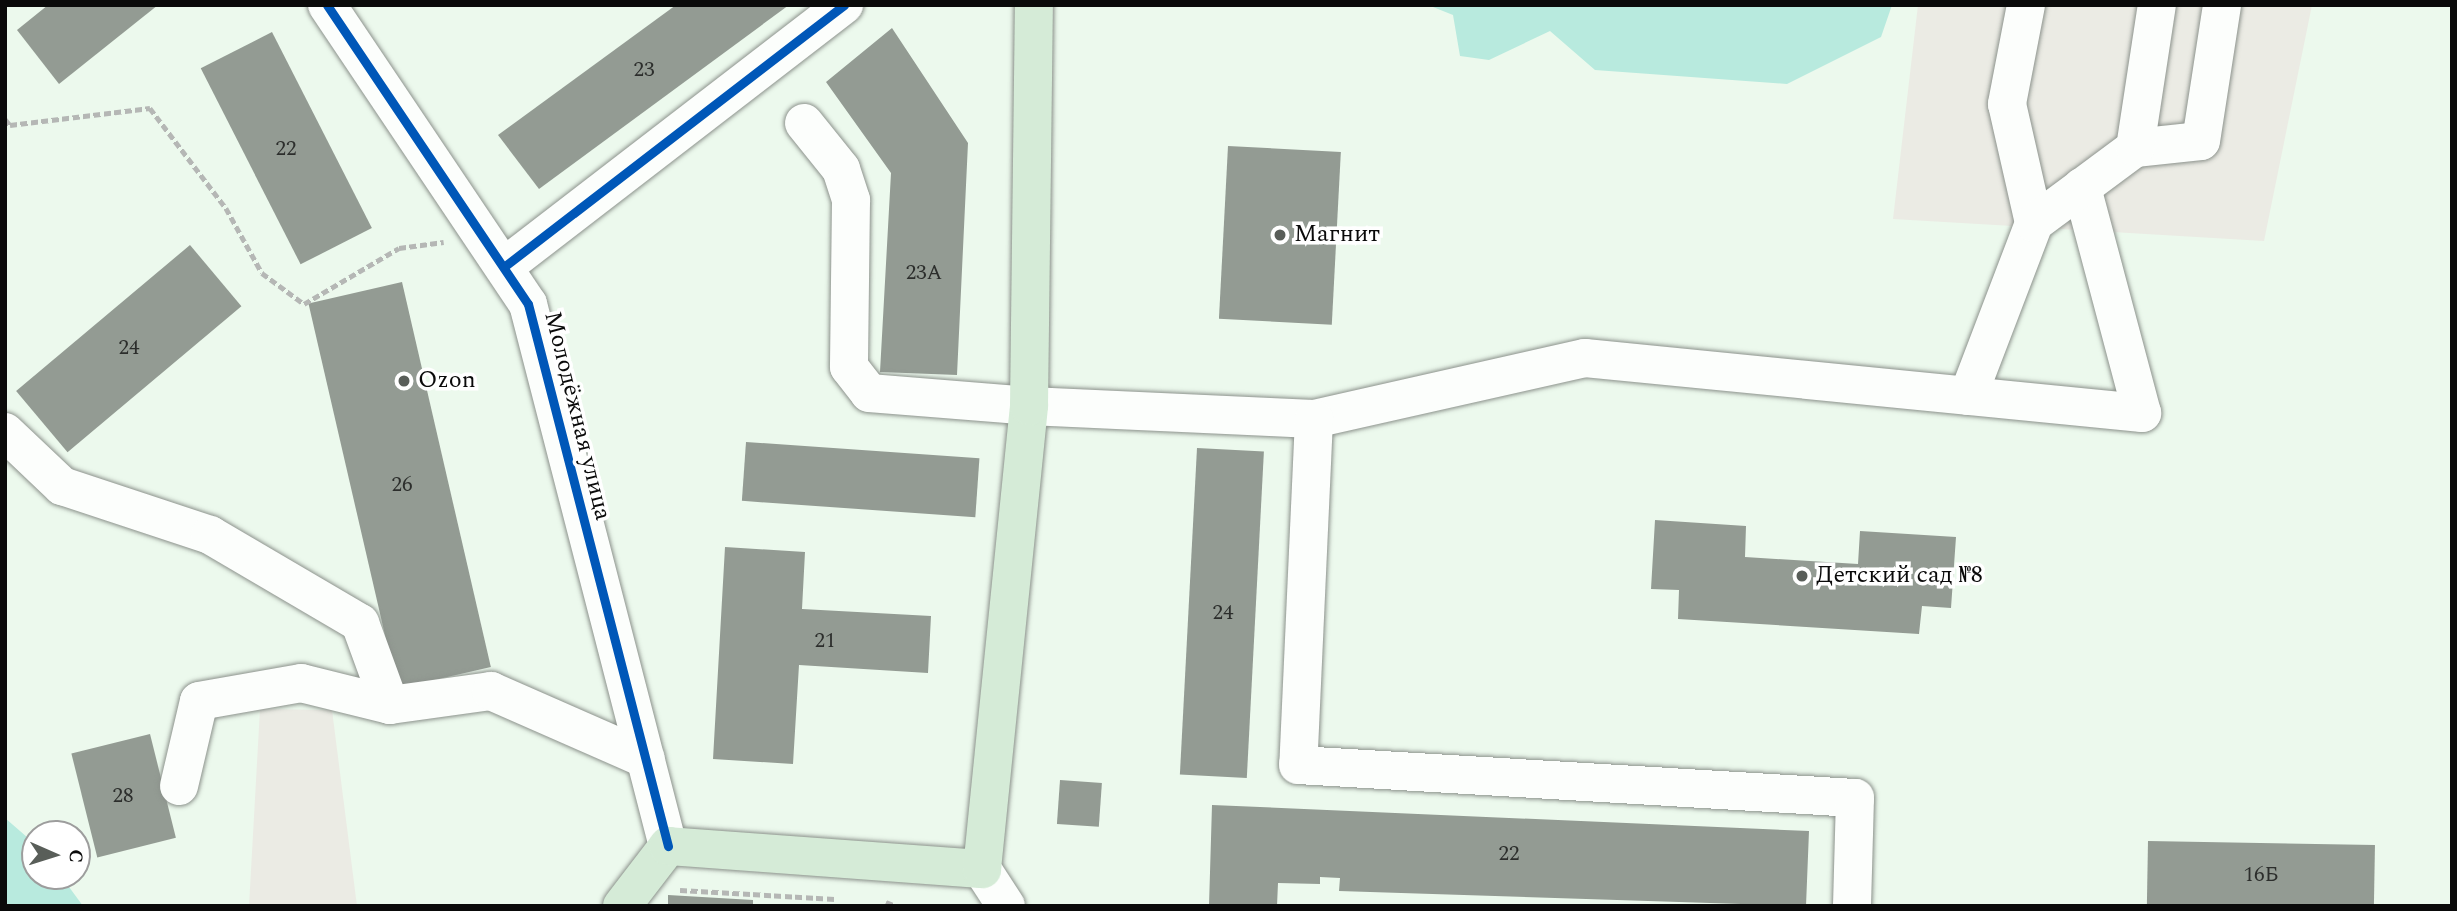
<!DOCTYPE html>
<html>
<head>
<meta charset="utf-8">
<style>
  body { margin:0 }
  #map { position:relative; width:2457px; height:911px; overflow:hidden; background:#ecf9ed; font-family:Spectral,serif }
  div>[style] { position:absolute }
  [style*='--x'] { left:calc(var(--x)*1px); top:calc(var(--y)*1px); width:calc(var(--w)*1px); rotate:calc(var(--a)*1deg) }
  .industrial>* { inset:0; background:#ebebe4 }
  .forest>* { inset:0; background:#b8eade }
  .building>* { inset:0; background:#939b93; transform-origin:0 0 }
  .path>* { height:4.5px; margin-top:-2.25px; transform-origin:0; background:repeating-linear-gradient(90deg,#b5b7b5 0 7px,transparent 0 10.5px) }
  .roads { filter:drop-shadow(0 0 2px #8c928c) drop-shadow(0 0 2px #8c928c) }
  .minor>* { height:38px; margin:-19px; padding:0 19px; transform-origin:19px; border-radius:19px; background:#fcfefc }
  .major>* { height:38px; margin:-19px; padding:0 19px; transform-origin:19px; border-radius:19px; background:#d5ebd7 }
  .cycleway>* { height:9px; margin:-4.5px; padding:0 4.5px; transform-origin:4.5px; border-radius:4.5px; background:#0057b8 }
  .dots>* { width:19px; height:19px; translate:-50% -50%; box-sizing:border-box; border:4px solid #fff; border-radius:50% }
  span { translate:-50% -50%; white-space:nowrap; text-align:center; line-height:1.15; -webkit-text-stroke:7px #fff; paint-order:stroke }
  .number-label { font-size:21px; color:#2c2e2c }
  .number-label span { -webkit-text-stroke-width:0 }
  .poi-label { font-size:24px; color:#0a0a0a }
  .left { translate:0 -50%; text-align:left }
  .street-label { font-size:24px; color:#0a0a0a }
  .frame { position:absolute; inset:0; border:7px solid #0a0a0a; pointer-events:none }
  .north { position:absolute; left:21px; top:820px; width:70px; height:70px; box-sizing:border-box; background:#fff; border:2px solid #9d9d9d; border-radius:50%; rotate:93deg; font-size:19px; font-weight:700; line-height:28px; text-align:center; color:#0a0a0a }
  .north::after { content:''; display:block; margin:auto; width:24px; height:32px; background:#595e59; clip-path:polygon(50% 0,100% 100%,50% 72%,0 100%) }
</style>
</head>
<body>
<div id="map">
  <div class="industrial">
    <div style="clip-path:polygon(1918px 5px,2312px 5px,2264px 241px,1893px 219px)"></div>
    <div style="clip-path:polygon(260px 709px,332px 710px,357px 906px,249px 906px)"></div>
  </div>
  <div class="forest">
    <div style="clip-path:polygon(1428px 5px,1892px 5px,1881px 37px,1787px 84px,1595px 70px,1550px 31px,1489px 60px,1460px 56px,1453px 15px)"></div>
    <div style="clip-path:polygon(5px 818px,35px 844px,35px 876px,61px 876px,83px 906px,5px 906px)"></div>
  </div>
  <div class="building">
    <div style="clip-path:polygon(48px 5px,158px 5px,59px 84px,17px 30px)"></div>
    <div style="clip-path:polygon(676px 5px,789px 5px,539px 189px,498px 135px)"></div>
    <div style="clip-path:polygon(892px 28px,968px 143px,957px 375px,880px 372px,891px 173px,826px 82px)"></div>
    <div style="left:272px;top:32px;width:220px;height:80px;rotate:63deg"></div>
    <div style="left:1228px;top:146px;width:113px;height:173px;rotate:3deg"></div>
    <div style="left:190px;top:245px;width:80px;height:227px;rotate:50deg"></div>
    <div style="left:402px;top:282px;width:395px;height:96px;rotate:77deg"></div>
    <div style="left:746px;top:442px;width:234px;height:59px;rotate:4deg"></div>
    <div style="left:1197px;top:448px;width:67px;height:327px;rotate:3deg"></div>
    <div style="clip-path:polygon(1655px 520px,1746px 526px,1745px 557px,1858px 564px,1860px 531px,1956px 537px,1951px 608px,1922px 606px,1919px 634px,1678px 619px,1679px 590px,1651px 589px)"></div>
    <div style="clip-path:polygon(725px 547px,805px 552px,802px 609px,931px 616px,928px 673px,799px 665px,793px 764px,713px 759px)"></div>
    <div style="left:150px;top:734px;width:107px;height:81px;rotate:76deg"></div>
    <div style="left:1060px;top:780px;width:42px;height:44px;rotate:4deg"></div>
    <div style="clip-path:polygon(1212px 805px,1809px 831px,1806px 906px,1339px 891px,1340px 878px,1320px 877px,1320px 884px,1278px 883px,1277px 906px,1209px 906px)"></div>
    <div style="left:2148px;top:841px;width:227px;height:65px;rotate:1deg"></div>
    <div style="clip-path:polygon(668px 895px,753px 900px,753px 906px,668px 906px)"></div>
  </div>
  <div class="path">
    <div style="--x:5;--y:119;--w:8;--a:50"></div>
    <div style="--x:10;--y:125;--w:141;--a:-6.9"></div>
    <div style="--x:150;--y:108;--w:126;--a:52.8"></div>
    <div style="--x:226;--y:208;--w:74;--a:61"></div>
    <div style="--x:262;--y:273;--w:52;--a:36.4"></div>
    <div style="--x:304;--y:304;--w:110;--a:-30.5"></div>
    <div style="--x:399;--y:248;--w:45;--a:-7.6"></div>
    <div style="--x:680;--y:890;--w:155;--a:3.3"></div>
    <div style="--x:886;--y:902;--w:11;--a:22"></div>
  </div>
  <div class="roads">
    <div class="minor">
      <div style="--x:327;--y:5;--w:360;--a:56.1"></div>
      <div style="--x:528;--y:304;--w:560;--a:75.52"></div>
      <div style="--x:2026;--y:5;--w:101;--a:100.9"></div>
      <div style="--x:2007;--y:104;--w:122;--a:77.2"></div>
      <div style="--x:804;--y:123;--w:59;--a:51.2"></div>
      <div style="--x:841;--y:169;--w:33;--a:72"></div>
      <div style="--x:851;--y:200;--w:167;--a:90.7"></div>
      <div style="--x:849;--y:367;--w:33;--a:52"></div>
      <div style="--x:869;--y:393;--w:161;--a:4.6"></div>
      <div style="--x:1029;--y:406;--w:285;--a:2.6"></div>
      <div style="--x:1314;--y:419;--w:278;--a:-12.7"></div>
      <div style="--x:1585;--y:358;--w:560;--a:5.64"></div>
      <div style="--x:2142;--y:413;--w:234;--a:-104.9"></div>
      <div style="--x:2135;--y:148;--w:66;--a:-6.1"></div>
      <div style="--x:2201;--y:141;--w:138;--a:-81.2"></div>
      <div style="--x:505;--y:266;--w:428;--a:-37.6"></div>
      <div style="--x:1968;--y:396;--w:185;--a:-69.1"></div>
      <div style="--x:2034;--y:223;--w:126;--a:-36.6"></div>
      <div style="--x:2135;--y:148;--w:145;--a:-81.3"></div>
      <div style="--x:1314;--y:419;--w:346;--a:92.6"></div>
      <div style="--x:1298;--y:765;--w:558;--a:3.39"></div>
      <div style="--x:1855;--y:798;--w:108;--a:91.6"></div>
      <div style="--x:5;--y:432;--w:79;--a:43.5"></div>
      <div style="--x:62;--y:486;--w:156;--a:18.3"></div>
      <div style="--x:210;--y:535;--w:174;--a:30.4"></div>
      <div style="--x:360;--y:623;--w:87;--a:69.9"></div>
      <div style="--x:390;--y:705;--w:102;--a:-7.9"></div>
      <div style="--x:491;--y:691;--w:169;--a:23.7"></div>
      <div style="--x:179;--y:786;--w:87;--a:-76.8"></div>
      <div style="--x:199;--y:701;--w:104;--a:-10"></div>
      <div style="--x:301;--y:683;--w:92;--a:13.9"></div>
      <div style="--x:982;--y:869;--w:44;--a:57"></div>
    </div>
    <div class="major">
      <div style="--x:622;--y:906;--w:76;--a:-52.5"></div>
      <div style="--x:668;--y:846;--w:315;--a:4.2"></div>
      <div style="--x:982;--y:869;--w:465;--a:-84.2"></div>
      <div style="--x:1029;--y:406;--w:401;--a:-89.3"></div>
    </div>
  </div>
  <div class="cycleway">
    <div style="--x:327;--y:5;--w:360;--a:56.1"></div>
    <div style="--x:528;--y:304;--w:560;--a:75.52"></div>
    <div style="--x:505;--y:266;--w:428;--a:-37.6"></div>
  </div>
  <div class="dots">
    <div style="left:1280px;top:235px;background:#595e59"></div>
    <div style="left:404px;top:381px;background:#595e59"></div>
    <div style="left:1802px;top:576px;background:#595e59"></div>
  </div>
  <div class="number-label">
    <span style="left:644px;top:70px">23</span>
    <span style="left:286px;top:149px">22</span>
    <span style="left:924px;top:273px">23А</span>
    <span style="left:129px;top:348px">24</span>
    <span style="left:402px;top:485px">26</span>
    <span style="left:1223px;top:613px">24</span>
    <span style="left:825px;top:641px">21</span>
    <span style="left:123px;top:796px">28</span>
    <span style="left:1509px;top:854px">22</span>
    <span style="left:2261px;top:875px">16Б</span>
  </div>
  <div class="poi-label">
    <span class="left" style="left:1294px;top:235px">Магнит</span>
    <span class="left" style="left:418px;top:381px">Ozon</span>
    <span class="left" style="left:1816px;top:576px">Детский сад №8</span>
  </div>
  <div class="street-label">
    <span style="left:577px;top:416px;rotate:76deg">Молодёжная улица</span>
  </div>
  <div class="frame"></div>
  <div class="north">С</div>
</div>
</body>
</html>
